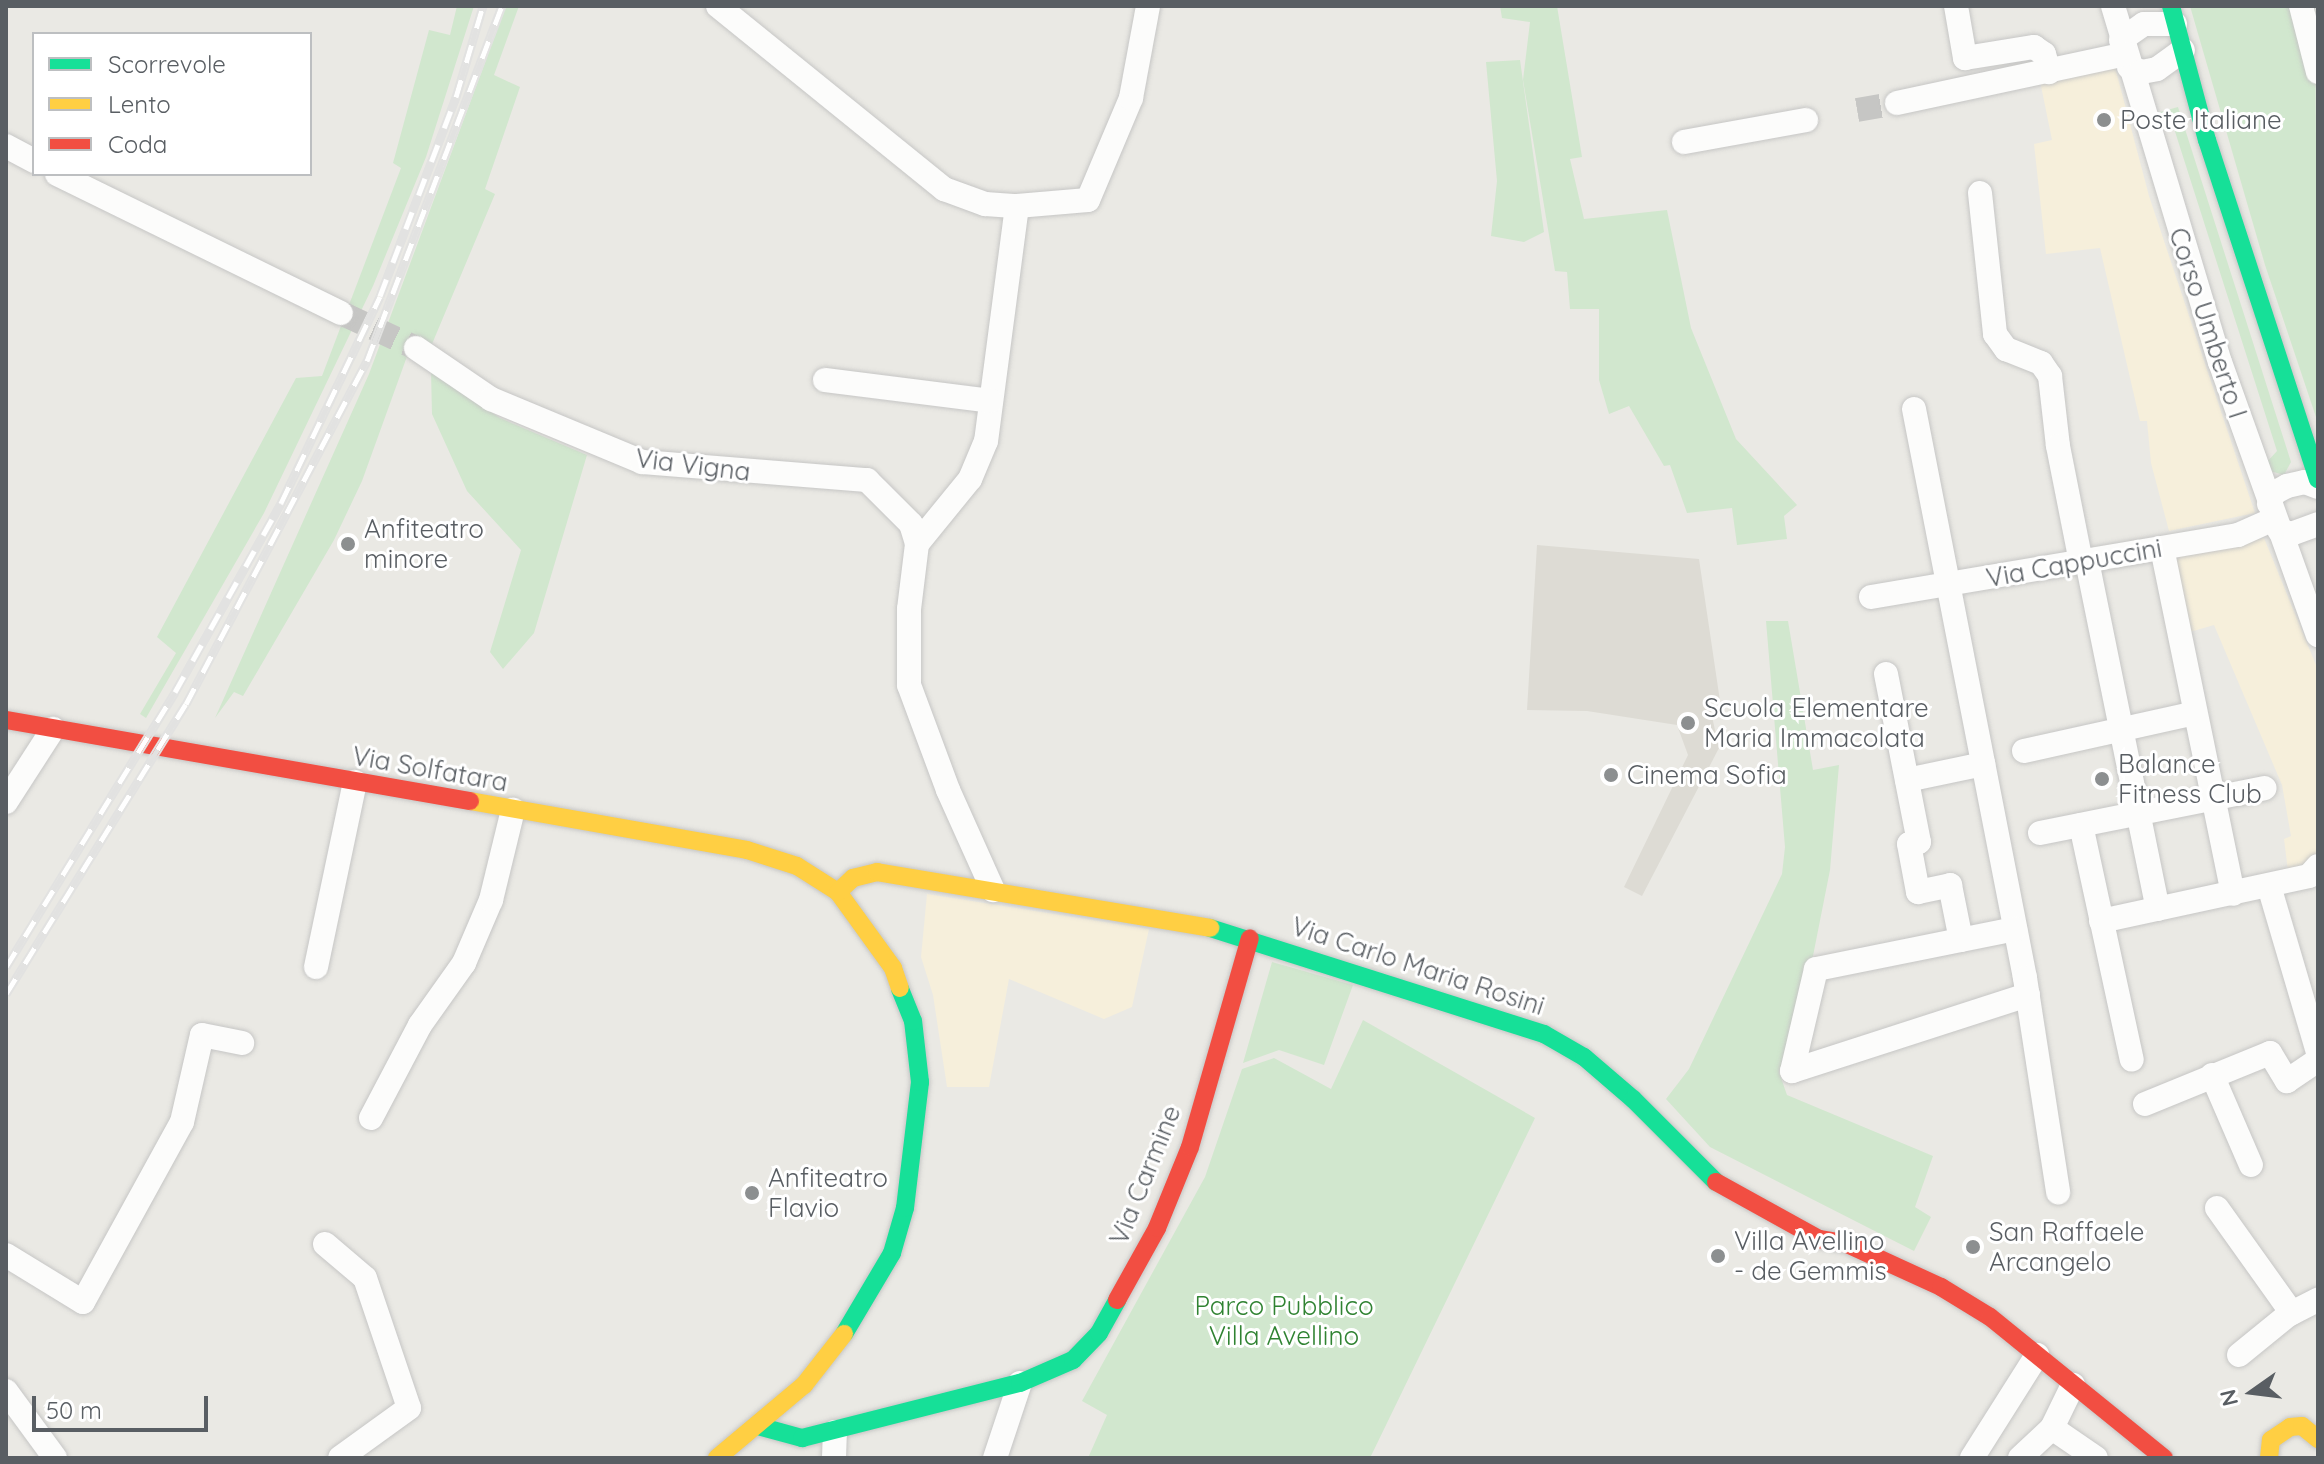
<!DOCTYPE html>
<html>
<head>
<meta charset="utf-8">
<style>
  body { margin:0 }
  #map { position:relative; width:2324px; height:1464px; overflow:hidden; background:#eae9e4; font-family:Quicksand,sans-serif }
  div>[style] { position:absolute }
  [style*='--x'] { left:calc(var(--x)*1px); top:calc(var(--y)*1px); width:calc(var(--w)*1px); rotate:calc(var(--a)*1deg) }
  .commercial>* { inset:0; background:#f6efdb }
  .education>* { inset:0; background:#dddbd4 }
  .green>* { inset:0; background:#d1e7ce }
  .street-tunnel>* { height:24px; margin-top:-12px; transform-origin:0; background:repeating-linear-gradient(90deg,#c6c6c4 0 24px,transparent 0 36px) }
  .roads { filter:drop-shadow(0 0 2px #c6c6c5) drop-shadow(0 0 2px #c6c6c5) }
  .street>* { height:24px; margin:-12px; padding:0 12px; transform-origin:12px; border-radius:12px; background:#fcfcfb }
  .fast>* { height:18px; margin:-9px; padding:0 9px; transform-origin:9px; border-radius:9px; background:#16e098 }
  .slow>* { height:18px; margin:-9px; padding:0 9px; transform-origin:9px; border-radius:9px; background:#ffcf43 }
  .jam>* { height:18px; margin:-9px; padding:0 9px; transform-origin:9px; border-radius:9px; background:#f24e42 }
  .rail>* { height:9px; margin-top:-4.5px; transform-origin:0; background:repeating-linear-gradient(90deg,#fff 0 18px,#e2e2e1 0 36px); box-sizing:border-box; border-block:2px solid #e2e2e1 }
  .dots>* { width:22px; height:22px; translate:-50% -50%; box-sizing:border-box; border:4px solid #fff; border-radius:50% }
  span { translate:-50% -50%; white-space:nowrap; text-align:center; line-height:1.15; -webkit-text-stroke:6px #fff; paint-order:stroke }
  .poi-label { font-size:26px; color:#595e63 }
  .left { translate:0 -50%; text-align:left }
  .street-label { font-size:26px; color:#595e63 }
  .park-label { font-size:26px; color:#308332 }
  .frame { position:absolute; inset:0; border:8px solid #595e63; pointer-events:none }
  .legend { position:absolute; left:32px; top:32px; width:280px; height:144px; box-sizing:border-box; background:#fff; border:2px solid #bdbfc1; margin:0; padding:10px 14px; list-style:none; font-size:24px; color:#595e63 }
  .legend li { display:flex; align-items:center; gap:16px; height:40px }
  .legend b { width:40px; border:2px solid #bdbfc1 }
  .north { position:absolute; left:2212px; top:1352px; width:80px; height:80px; -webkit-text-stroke:6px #fff; paint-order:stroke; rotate:256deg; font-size:22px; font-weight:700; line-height:32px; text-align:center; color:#595e63 }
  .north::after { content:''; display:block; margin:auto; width:28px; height:36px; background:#595e63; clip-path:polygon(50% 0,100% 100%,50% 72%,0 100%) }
  .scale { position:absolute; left:32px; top:1396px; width:176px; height:36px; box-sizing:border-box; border:4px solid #595e63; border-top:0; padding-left:10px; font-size:24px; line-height:28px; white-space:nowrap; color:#595e63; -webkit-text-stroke:6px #fff; paint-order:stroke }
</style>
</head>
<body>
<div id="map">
  <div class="commercial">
    <div style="clip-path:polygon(2115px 67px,2149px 196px,2255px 513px,2169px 531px,2151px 463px,2147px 421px,2140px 421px,2100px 248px,2046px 254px,2034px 144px,2052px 140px,2040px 81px)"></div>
    <div style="clip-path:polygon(2264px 538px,2318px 670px,2318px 852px,2307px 865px,2288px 871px,2284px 839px,2291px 836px,2282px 785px,2214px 625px,2183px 634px,2167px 558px)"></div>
    <div style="clip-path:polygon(927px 894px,1149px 929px,1132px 1007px,1104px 1019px,1009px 979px,989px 1087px,947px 1087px,933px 995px,921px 957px)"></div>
  </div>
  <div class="education">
    <div style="clip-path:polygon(1537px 545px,1699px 559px,1720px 701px,1709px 703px,1719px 748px,1642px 896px,1624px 887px,1688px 755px,1677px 725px,1587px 711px,1527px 710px)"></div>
  </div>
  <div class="green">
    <div style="clip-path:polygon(457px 6px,474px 6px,426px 157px,373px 286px,264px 513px,146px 718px,140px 714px,176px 653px,157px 637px,296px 378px,322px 376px,401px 168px,393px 163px,429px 30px,450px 35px)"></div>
    <div style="clip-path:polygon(506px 6px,519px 6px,494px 75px,520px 87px,485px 189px,495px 194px,432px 344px,414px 337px,362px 481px,334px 540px,243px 696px,234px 692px,215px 718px,369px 374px)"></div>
    <div style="clip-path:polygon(1500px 6px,1557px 6px,1582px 157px,1570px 159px,1584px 219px,1667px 210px,1691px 328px,1736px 439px,1797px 505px,1784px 516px,1787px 539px,1737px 545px,1732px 508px,1687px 513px,1670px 465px,1664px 466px,1629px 406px,1609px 414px,1599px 380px,1599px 309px,1570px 309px,1567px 272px,1555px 271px,1523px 80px,1530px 22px,1502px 18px)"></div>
    <div style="clip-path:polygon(2190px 6px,2315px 6px,2318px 423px,2265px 265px)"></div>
    <div style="clip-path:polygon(1520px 60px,1544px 232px,1524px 242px,1491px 236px,1497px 181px,1486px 62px)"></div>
    <div style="clip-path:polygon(2178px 107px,2291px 462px,2284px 475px,2270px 471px,2267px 462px,2277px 451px,2171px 119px,2153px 114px)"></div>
    <div style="clip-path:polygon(431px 372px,500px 418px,587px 455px,534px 633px,503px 669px,490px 652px,521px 550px,467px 491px,432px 414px)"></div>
    <div style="clip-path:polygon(1766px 621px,1788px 621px,1813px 770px,1839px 765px,1830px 870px,1811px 966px,1779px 1072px,1787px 1095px,1933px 1156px,1915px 1207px,1931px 1217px,1914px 1251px,1710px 1147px,1666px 1099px,1689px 1069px,1782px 874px,1785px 847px)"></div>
    <div style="clip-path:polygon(1272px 962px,1353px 985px,1324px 1065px,1279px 1050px,1243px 1063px)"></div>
    <div style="clip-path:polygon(1363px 1020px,1535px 1118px,1370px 1458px,1088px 1458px,1107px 1415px,1082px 1401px,1205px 1177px,1242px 1069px,1274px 1058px,1331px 1089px)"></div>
  </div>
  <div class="street-tunnel">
    <div style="--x:1857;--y:110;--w:41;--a:-9.9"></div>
    <div style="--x:341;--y:313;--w:83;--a:25"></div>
  </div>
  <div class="roads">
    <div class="street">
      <div style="--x:718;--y:6;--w:291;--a:39"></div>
      <div style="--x:944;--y:189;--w:44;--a:20.1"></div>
      <div style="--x:985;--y:204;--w:32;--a:4"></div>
      <div style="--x:1017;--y:206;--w:237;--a:97.5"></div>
      <div style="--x:986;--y:441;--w:41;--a:112.8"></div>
      <div style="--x:970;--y:479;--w:84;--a:129.2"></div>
      <div style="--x:917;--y:544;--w:65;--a:97"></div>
      <div style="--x:909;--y:609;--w:76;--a:90"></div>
      <div style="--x:909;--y:685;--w:112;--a:69.6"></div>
      <div style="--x:948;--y:790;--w:110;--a:65.8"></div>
      <div style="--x:1956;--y:6;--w:53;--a:80.2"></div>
      <div style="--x:1965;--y:58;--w:70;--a:-9.1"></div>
      <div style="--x:2034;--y:47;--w:12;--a:35"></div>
      <div style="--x:2044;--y:54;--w:19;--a:74"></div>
      <div style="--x:2113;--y:6;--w:372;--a:73.3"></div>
      <div style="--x:2220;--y:362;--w:290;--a:70.3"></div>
      <div style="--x:2301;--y:6;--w:68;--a:75.6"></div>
      <div style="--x:2121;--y:40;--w:28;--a:-35"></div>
      <div style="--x:2144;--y:24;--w:31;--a:0"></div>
      <div style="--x:2129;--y:67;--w:14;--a:21"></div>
      <div style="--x:2142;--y:72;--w:15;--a:-11"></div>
      <div style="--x:2157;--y:69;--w:32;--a:-36"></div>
      <div style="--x:1897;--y:103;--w:234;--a:-12.1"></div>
      <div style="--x:1684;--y:142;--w:124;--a:-10.2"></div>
      <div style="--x:6;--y:146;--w:32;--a:28"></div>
      <div style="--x:57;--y:174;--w:316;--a:26.1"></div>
      <div style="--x:1980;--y:193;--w:142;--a:83.9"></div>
      <div style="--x:1995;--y:334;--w:19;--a:54"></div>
      <div style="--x:2006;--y:349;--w:38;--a:22"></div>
      <div style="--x:2041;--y:363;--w:16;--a:55"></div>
      <div style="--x:2050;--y:376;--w:70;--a:83.5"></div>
      <div style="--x:2058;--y:446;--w:118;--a:78.8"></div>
      <div style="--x:1017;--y:206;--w:71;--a:-4.8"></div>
      <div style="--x:1088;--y:200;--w:111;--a:-67.1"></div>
      <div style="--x:1131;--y:98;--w:94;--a:-79.5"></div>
      <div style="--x:416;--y:348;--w:91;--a:34.2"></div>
      <div style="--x:491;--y:399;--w:164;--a:22.6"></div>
      <div style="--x:642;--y:462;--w:226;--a:4.6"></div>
      <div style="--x:867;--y:480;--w:62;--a:45"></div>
      <div style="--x:911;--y:524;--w:21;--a:73"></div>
      <div style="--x:825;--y:380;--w:167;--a:7.2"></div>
      <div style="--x:1914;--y:409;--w:580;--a:78.96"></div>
      <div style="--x:2025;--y:978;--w:217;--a:81.2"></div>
      <div style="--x:2269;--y:504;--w:12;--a:-66"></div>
      <div style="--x:2274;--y:493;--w:15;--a:-28"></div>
      <div style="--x:2287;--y:486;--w:18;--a:-13"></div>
      <div style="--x:2305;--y:482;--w:14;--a:21"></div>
      <div style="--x:2279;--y:530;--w:13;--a:18"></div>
      <div style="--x:2291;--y:534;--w:29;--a:-20"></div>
      <div style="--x:2162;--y:548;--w:353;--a:78.4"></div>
      <div style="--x:2087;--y:561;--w:355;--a:78.5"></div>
      <div style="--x:1871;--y:597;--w:372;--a:-9.6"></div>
      <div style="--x:2238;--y:535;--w:39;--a:-24"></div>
      <div style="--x:1886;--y:674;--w:171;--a:78.9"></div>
      <div style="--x:1919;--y:842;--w:10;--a:169"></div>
      <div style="--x:1909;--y:844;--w:49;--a:79.4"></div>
      <div style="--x:1918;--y:892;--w:33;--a:-12"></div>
      <div style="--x:1950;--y:885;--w:56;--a:78.7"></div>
      <div style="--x:2024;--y:751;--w:175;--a:-12.5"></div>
      <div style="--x:1907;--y:780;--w:78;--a:-11.9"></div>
      <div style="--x:6;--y:802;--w:87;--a:-57.2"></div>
      <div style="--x:2081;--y:825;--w:240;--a:77.8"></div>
      <div style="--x:2040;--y:833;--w:229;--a:-11.3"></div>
      <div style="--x:2269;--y:886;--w:174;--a:73.6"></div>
      <div style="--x:2101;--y:921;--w:213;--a:-12.2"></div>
      <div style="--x:2309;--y:876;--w:13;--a:-48"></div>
      <div style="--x:2015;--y:929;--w:203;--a:168.6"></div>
      <div style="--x:1816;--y:969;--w:105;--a:103.2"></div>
      <div style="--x:1792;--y:1071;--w:248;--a:-17.9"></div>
      <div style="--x:316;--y:967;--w:189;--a:-78.1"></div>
      <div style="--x:2212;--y:1075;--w:98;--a:66.6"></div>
      <div style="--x:2145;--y:1104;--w:135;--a:-22.2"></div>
      <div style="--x:2270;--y:1053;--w:33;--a:59"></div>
      <div style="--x:2287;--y:1081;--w:37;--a:-34"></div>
      <div style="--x:371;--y:1118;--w:105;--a:-62.2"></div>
      <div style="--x:420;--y:1025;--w:76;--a:-54.6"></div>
      <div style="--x:464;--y:963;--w:69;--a:-66.8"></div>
      <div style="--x:491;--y:900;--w:93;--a:-76.3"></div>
      <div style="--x:2217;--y:1208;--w:129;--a:54.5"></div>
      <div style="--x:325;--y:1244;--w:52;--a:40.4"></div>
      <div style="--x:365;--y:1278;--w:137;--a:71.3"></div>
      <div style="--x:409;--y:1408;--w:85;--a:144.1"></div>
      <div style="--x:6;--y:1255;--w:90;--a:31.4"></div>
      <div style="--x:83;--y:1302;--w:205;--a:-61.2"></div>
      <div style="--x:182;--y:1122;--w:89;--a:-77.1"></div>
      <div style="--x:202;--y:1035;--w:41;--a:11.3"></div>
      <div style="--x:2239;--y:1355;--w:63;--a:-39.2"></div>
      <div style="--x:2288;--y:1315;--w:34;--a:-27"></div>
      <div style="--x:6;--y:1391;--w:83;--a:53.8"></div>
      <div style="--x:2052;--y:1428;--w:48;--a:-64"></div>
      <div style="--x:834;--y:1458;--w:26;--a:-88"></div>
      <div style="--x:995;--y:1458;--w:79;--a:-71.6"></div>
      <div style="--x:1972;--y:1458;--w:122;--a:-57.7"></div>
      <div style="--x:2020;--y:1458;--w:44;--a:-43.2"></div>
      <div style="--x:2052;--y:1428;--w:53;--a:34.3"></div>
    </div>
    <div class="fast">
      <div style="--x:2171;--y:6;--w:139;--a:75"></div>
      <div style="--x:2207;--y:140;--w:357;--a:71.9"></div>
      <div style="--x:1210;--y:928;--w:350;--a:17.6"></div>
      <div style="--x:1544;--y:1034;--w:46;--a:29.9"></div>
      <div style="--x:1584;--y:1057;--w:65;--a:40.6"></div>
      <div style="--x:1633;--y:1099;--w:117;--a:45"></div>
      <div style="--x:844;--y:1334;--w:94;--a:-59.3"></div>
      <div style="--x:892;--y:1253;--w:47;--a:-73.9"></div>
      <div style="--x:905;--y:1208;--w:127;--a:-83.2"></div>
      <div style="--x:920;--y:1082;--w:61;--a:-96.5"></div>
      <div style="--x:913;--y:1021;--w:35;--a:-112"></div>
      <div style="--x:758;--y:1426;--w:46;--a:15.3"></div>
      <div style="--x:802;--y:1438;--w:225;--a:-14.2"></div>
      <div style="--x:1020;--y:1383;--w:58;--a:-23.5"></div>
      <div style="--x:1073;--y:1360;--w:37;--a:-46"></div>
      <div style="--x:1099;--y:1333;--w:38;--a:-61"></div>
    </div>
    <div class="slow">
      <div style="--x:470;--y:801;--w:281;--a:10"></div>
      <div style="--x:747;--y:850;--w:52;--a:17.7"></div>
      <div style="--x:797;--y:866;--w:49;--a:32.4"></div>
      <div style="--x:838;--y:892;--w:94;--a:54.1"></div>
      <div style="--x:893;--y:968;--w:21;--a:71"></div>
      <div style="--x:838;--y:892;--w:21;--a:-43"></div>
      <div style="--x:853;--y:878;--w:25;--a:-14"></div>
      <div style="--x:877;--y:872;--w:338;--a:9.5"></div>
      <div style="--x:717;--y:1458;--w:114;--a:-40"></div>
      <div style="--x:804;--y:1385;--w:65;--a:-51.9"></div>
      <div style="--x:2269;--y:1458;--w:18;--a:-84"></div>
      <div style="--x:2271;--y:1440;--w:23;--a:-34"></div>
      <div style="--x:2290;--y:1427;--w:12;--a:-5"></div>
      <div style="--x:2302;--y:1426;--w:21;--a:39"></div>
    </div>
    <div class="jam">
      <div style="--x:6;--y:720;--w:471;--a:9.9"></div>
      <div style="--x:1716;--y:1182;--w:118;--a:29"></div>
      <div style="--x:1819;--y:1239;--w:26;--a:9"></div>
      <div style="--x:1845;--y:1243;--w:106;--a:24.6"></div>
      <div style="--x:1941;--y:1287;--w:57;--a:31.5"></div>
      <div style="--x:1990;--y:1317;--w:224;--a:39"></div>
      <div style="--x:1117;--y:1300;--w:82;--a:-60.9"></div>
      <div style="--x:1157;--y:1228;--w:87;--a:-67.8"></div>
      <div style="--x:1190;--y:1147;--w:217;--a:-74"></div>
    </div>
  </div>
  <div class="rail">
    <div style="--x:6;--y:967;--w:323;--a:-58.4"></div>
    <div style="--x:175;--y:692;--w:217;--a:-60.7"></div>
    <div style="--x:281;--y:503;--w:229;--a:-64.4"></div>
    <div style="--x:380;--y:296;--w:213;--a:-69.1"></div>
    <div style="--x:456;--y:97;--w:95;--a:-73.5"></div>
    <div style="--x:6;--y:994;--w:341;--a:-58.2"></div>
    <div style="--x:186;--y:704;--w:388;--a:-62.2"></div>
    <div style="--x:367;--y:361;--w:380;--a:-69.2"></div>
  </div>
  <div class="dots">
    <div style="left:2104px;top:120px;background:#8c8f90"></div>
    <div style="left:348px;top:544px;background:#8c8f90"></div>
    <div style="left:1688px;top:723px;background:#8c8f90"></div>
    <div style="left:1611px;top:775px;background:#8c8f90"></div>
    <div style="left:2102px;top:779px;background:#8c8f90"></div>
    <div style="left:752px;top:1193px;background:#8c8f90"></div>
    <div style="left:1973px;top:1247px;background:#8c8f90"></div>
    <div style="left:1718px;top:1256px;background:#8c8f90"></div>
  </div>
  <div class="poi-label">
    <span class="left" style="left:2120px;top:120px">Poste Italiane</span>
    <span class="left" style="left:364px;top:544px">Anfiteatro<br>minore</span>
    <span class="left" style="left:1704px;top:723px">Scuola Elementare<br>Maria Immacolata</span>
    <span class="left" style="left:2118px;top:779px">Balance<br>Fitness Club</span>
    <span class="left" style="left:1627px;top:775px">Cinema Sofia</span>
    <span class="left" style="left:768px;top:1193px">Anfiteatro<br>Flavio</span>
    <span class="left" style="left:1989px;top:1247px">San Raffaele<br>Arcangelo</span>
    <span class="left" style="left:1734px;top:1256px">Villa Avellino<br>- de Gemmis</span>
  </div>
  <div class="street-label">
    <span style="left:2208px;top:323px;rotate:72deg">Corso Umberto I</span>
    <span style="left:693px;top:465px;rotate:7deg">Via Vigna</span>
    <span style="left:2074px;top:563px;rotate:-10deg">Via Cappuccini</span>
    <span style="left:430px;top:769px;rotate:10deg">Via Solfatara</span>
    <span style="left:1418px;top:966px;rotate:18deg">Via Carlo Maria Rosini</span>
    <span style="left:1145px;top:1175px;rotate:-68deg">Via Carmine</span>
  </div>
  <div class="park-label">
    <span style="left:1284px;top:1321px">Parco Pubblico<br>Villa Avellino</span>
  </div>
  <div class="frame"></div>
  <ul class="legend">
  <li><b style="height:10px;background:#16e098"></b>Scorrevole</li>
  <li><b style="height:10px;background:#ffcf43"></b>Lento</li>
  <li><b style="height:10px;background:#f24e42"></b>Coda</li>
  </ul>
  <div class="north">N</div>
  <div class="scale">50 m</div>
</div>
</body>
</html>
